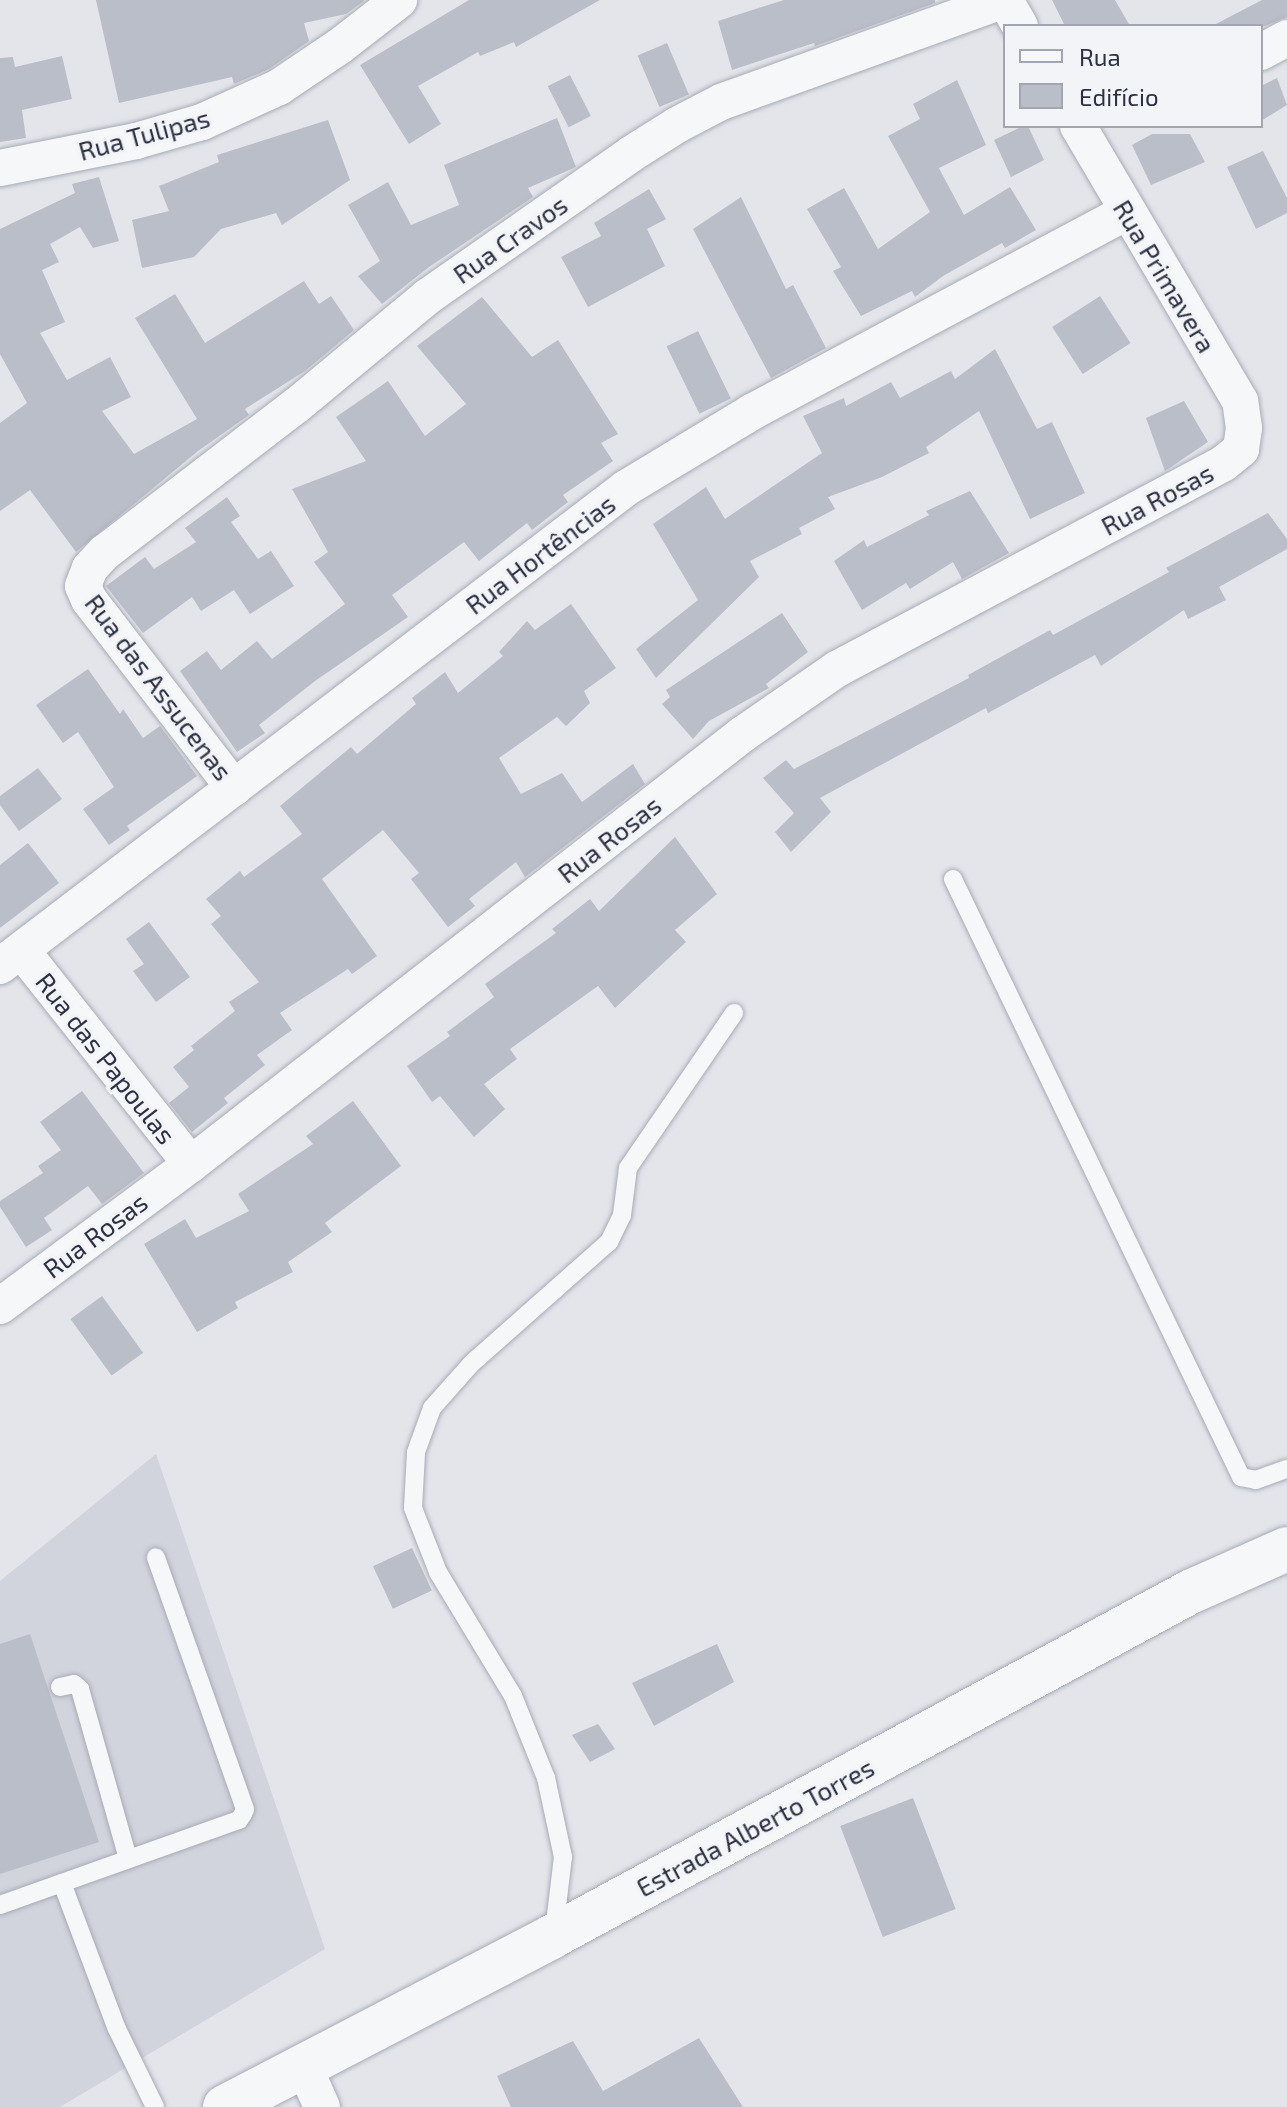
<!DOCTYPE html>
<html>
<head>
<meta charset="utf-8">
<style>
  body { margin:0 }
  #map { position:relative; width:1287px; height:2107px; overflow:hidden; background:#e3e5eb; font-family:"Exo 2",sans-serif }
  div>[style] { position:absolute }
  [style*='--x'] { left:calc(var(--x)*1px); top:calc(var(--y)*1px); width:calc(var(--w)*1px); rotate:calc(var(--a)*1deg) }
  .built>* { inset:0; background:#d1d4dd }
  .building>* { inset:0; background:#babec8; transform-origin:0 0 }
  .roads { filter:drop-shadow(0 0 2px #a8abb5) drop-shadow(0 0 2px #a8abb5) }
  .service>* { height:18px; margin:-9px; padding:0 9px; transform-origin:9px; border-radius:9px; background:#f6f7f9 }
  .minor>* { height:36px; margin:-18px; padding:0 18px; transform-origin:18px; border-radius:18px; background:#f6f7f9 }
  .tertiary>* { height:44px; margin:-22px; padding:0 22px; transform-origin:22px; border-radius:22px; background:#f6f7f9 }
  span { translate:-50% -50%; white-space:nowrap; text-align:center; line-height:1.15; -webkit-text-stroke:7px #f3f4f8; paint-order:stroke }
  .street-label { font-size:26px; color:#2b3143 }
  .legend { position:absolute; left:1003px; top:24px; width:260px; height:104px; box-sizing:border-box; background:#f3f4f8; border:2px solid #a3a6b0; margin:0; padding:10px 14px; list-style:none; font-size:24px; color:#2b3143 }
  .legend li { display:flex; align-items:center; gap:16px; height:40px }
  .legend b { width:40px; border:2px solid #a3a6b0 }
</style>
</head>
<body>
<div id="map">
  <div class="built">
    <div style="clip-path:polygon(156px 1454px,325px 1949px,60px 2107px,0 2107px,0 1581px)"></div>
  </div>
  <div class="building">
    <div style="clip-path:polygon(96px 0,364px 0,364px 1px,346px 14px,304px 23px,309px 41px,269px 69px,234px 84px,232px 77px,119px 103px)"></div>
    <div style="clip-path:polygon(469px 0,600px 0,516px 47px,514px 42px,480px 56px,478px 52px,418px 86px,441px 124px,409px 144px,360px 65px)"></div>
    <div style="clip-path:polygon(784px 0,935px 0,935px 3px,815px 46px,814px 43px,732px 70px,718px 21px)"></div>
    <div style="clip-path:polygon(1052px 0,1115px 0,1130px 26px,1065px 26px)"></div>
    <div style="clip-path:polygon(1262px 0,1287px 0,1287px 17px,1265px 26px,1212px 26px)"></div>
    <div style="left:667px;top:43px;width:56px;height:32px;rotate:67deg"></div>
    <div style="clip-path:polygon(62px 56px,72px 99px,22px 110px,26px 138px,0 142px,0 58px,13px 57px,15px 67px)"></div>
    <div style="left:570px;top:75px;width:46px;height:25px;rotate:63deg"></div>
    <div style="clip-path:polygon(1277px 78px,1287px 105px,1261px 121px,1261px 86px)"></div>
    <div style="clip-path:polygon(957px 80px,986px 145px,939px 168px,942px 174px,964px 215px,1010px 187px,1036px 230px,1005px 248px,1002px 243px,943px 276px,915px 297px,912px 291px,861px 316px,833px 271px,841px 267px,807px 209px,844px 188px,878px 249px,930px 212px,888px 136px,920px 119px,913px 104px)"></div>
    <div style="clip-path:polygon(557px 118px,576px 167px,528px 188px,533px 197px,429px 267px,382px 304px,358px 276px,380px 261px,348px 205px,388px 182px,411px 225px,459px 205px,444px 165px)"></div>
    <div style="clip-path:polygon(328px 120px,350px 180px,282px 225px,276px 213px,221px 229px,194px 257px,142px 268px,132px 220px,169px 211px,159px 186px,219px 162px,217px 155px)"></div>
    <div style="clip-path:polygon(1023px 126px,1028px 126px,1044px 160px,1011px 177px,994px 140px)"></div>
    <div style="clip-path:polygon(1152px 134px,1190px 134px,1205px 162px,1151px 185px,1132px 145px)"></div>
    <div style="clip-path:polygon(1263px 151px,1287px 198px,1287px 213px,1256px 229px,1227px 167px)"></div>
    <div style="clip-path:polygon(99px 177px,119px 241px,93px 248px,80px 227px,50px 244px,59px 262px,42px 270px,65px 322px,40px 333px,67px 380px,110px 357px,131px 397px,102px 411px,134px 454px,197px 419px,135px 318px,175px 294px,205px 343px,304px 281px,319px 304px,331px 296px,354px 330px,305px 371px,245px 409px,249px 415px,198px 451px,76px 552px,30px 490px,0 511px,0 423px,27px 403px,0 354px,0 229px,75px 193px,72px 184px)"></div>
    <div style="clip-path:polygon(649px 189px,666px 219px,647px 229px,665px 266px,588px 307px,561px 257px,601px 236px,594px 223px)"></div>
    <div style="clip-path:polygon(741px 197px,786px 289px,793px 285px,826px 348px,771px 378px,693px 229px)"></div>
    <div style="left:1100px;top:296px;width:56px;height:57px;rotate:57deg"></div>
    <div style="clip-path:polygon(482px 297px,532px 357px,558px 340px,618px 434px,601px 443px,613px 461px,563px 495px,568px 502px,532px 530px,527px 523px,479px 561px,464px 542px,392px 595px,408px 617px,315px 681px,259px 725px,265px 733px,237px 752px,180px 671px,207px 651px,221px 670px,257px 641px,272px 659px,345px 604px,314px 562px,328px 552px,292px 489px,366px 461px,336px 417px,388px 381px,425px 436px,466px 404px,417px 346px)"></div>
    <div style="left:698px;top:331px;width:75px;height:35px;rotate:64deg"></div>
    <div style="clip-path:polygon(995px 349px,1037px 429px,1052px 422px,1085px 493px,1030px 519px,979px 411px,926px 447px,929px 453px,882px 477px,828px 497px,835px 509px,799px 528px,802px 534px,750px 561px,759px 577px,656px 678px,636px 649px,698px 600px,653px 524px,706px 487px,725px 519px,822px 453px,803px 416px,844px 398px,846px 406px,891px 382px,900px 398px,951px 371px,955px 379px)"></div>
    <div style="clip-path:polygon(1184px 401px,1208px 442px,1165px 471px,1146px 418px)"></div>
    <div style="clip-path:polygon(970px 491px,1009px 553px,962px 579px,953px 562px,910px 589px,906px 583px,862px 610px,834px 561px,864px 540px,867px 547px,929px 515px,926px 511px)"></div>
    <div style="clip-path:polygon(227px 497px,240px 516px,231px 522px,258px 559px,271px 551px,294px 586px,250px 614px,234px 590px,201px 611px,192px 597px,143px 633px,106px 586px,145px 557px,154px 569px,196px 542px,185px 528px)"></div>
    <div style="clip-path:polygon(1268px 513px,1287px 539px,1287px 549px,1219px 587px,1226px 600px,1188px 619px,1184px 610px,1101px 666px,1095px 655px,988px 713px,986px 708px,820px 798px,831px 812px,791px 852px,775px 832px,794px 813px,763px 778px,786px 760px,794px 769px,969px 678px,968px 675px,1050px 630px,1053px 635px,1169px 572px,1166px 568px)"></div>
    <div style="clip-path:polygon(571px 604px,616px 668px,584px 691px,590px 703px,566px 726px,557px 717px,499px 758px,521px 794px,562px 773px,582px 802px,633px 764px,645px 784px,525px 877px,516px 862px,469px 899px,475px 906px,448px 927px,411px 879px,419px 873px,383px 830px,322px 879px,377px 956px,352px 974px,348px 969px,280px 1013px,292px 1030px,257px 1055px,265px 1065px,224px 1098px,228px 1103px,192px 1132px,169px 1103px,189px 1087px,173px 1067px,194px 1050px,191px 1046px,235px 1011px,229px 1002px,259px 982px,211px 924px,221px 916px,206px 899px,240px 871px,244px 877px,302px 834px,280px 806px,351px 747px,357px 754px,416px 704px,412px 698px,445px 672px,458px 693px,503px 656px,499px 652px,527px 621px,535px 630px)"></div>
    <div style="clip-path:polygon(782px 613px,808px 652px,766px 684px,769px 688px,709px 721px,693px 739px,662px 704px,670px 697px,666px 690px)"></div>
    <div style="clip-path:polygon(88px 669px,120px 714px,123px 709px,143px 738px,160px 726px,197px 776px,127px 826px,130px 830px,109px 845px,83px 809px,114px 787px,78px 732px,63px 743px,36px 705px)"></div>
    <div style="clip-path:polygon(38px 768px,62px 799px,19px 831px,0 805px,0 796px)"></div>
    <div style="clip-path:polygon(675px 837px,717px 894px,675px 930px,686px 942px,615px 1008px,598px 986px,510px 1049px,517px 1059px,484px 1084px,505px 1109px,474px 1137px,440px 1096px,432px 1102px,407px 1066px,450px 1036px,447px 1032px,494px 997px,485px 984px,556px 933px,552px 929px,590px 899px,599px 911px)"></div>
    <div style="clip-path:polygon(28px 843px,59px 883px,0 928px,0 865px)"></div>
    <div style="clip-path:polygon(149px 922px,190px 977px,156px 1002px,133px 971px,144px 964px,126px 939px)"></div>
    <div style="clip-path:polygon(82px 1091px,144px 1173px,102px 1204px,88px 1186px,44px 1218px,52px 1230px,26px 1247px,0 1207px,0 1201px,43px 1173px,38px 1166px,61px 1150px,40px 1122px)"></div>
    <div style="clip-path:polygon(353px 1101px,401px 1166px,325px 1223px,332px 1232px,288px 1262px,293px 1272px,235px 1302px,238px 1308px,197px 1332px,144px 1244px,185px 1219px,196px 1238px,249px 1211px,238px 1194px,313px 1144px,306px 1136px)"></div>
    <div style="left:102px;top:1296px;width:70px;height:39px;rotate:54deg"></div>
    <div style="left:412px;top:1548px;width:47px;height:43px;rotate:65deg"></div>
    <div style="clip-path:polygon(30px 1634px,99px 1842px,0 1874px,0 1644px)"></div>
    <div style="clip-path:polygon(717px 1644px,734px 1682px,654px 1726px,632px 1683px)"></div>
    <div style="clip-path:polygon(598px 1724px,615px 1749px,590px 1762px,572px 1735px)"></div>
    <div style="left:913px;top:1798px;width:119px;height:78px;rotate:69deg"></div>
    <div style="clip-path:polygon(699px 2038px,743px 2107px,511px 2107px,497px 2076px,573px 2041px,603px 2091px)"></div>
  </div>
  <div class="roads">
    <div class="service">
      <div style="--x:953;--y:879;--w:664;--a:64.28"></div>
      <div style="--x:1241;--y:1477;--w:15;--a:11"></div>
      <div style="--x:1256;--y:1480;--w:33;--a:-20"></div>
      <div style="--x:60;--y:1687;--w:14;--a:-12"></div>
      <div style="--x:74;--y:1684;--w:8;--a:40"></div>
      <div style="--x:80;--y:1689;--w:177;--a:74.2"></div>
      <div style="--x:62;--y:1883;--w:156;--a:69.4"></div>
      <div style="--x:117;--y:2029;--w:87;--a:64"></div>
      <div style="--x:0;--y:1905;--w:254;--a:-19.6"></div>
      <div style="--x:239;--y:1820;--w:7;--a:-56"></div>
      <div style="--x:243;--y:1814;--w:5;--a:-68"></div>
      <div style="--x:245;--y:1809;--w:267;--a:-109.5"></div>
      <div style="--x:554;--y:1932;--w:76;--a:-83.2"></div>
      <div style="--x:563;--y:1857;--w:81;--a:-102.1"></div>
      <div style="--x:546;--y:1778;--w:88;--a:-111.9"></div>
      <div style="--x:513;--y:1696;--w:145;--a:-121.2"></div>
      <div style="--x:438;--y:1572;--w:69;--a:-111.3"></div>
      <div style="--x:413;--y:1508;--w:56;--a:-86.9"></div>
      <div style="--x:416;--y:1452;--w:47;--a:-70"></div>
      <div style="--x:432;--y:1408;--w:60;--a:-48.4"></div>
      <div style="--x:472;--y:1363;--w:183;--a:-41.5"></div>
      <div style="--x:609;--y:1242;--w:30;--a:-64"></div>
      <div style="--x:622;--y:1215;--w:47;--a:-82.7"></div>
      <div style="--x:628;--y:1168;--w:188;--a:-55.6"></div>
    </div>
    <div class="minor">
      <div style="--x:1261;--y:52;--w:30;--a:-28"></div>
      <div style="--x:0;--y:168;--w:139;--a:-11.2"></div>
      <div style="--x:136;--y:141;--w:69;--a:-16.1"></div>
      <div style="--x:202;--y:122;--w:85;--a:-24.4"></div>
      <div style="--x:279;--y:87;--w:73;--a:-33.9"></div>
      <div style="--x:340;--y:46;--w:75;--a:-37.9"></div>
      <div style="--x:234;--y:788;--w:237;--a:-127.6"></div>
      <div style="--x:89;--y:600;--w:15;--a:-113"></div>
      <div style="--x:83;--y:586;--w:19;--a:-69"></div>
      <div style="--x:90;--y:568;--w:21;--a:-47"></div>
      <div style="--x:104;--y:553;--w:243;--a:-37.5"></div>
      <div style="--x:297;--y:405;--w:169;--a:-39.7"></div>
      <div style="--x:427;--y:297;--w:249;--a:-35"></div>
      <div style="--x:631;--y:154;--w:54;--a:-32.2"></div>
      <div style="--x:677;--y:125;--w:50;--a:-27.6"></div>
      <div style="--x:721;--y:102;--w:302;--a:-19.8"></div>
      <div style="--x:1005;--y:0;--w:30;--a:60"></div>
      <div style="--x:22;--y:951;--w:272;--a:51.6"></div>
      <div style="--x:0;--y:966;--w:788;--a:-37.36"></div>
      <div style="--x:626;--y:488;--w:147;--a:-31.1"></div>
      <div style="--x:752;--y:412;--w:424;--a:-28.1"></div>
      <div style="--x:0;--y:1306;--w:238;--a:-36.6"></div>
      <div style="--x:191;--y:1164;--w:700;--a:-37.92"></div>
      <div style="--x:743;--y:734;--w:114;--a:-34.7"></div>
      <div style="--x:837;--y:669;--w:438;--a:-28"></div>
      <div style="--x:1224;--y:463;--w:22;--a:-39"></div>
      <div style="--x:1241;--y:449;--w:21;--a:-82"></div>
      <div style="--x:1244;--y:428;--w:27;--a:-98"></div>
      <div style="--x:1240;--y:401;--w:319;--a:-120.5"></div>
      <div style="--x:303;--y:2064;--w:47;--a:66.2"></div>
    </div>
    <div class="tertiary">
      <div style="--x:225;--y:2107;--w:370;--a:-27.5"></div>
      <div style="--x:553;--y:1936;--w:724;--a:-28.37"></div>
      <div style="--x:1190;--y:1592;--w:106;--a:-23.9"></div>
    </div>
  </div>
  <div class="street-label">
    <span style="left:144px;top:134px;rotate:-15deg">Rua Tulipas</span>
    <span style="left:510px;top:239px;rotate:-35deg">Rua Cravos</span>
    <span style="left:1165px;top:276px;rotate:59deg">Rua Primavera</span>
    <span style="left:1157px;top:499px;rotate:-28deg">Rua Rosas</span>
    <span style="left:540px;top:554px;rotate:-37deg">Rua Hortências</span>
    <span style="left:159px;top:687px;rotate:53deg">Rua das Assucenas</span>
    <span style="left:609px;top:839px;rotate:-38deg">Rua Rosas</span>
    <span style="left:106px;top:1058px;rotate:52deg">Rua das Papoulas</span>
    <span style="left:95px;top:1235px;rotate:-37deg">Rua Rosas</span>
    <span style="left:755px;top:1827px;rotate:-28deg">Estrada Alberto Torres</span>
  </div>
  <ul class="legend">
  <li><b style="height:10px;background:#f6f7f9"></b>Rua</li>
  <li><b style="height:22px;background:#babec8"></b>Edifício</li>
  </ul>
</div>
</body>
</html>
